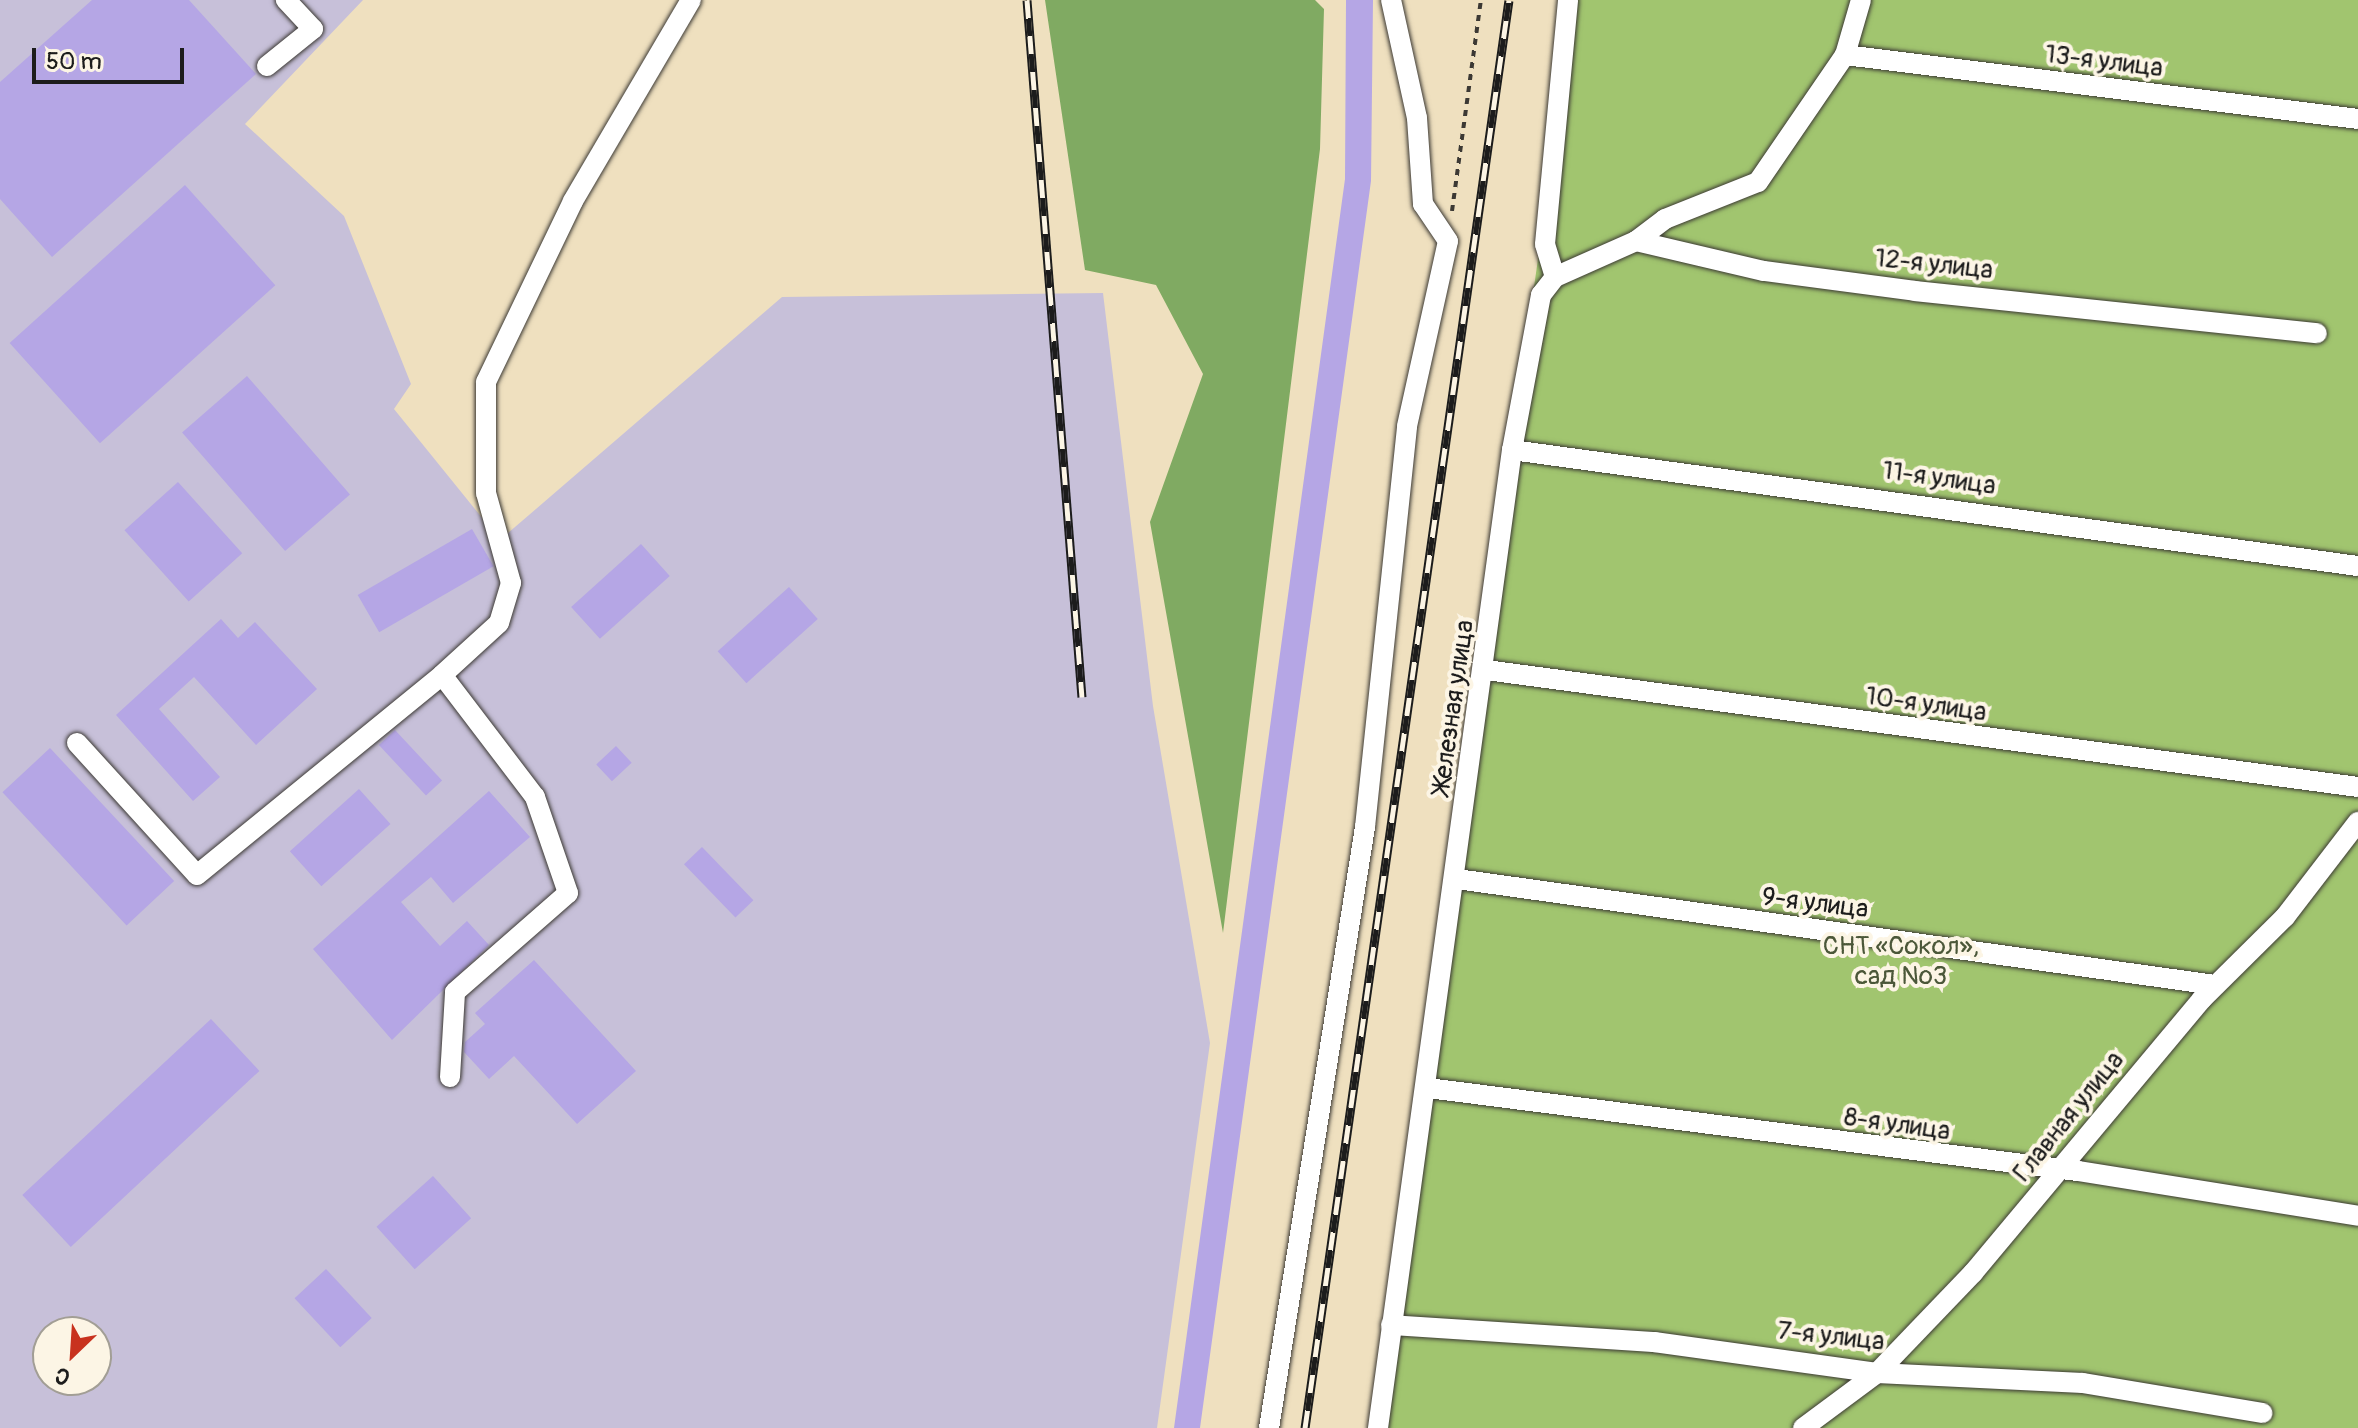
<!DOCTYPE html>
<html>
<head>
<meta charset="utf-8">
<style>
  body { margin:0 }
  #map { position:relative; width:2358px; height:1428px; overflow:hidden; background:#efe0bf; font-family:Pangolin,sans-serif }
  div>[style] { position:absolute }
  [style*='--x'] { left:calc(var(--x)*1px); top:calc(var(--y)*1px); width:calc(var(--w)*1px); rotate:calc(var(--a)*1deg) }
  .industrial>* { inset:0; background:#c7c0d9 }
  .green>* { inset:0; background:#a1c56f }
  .forest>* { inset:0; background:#80aa62 }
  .building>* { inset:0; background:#b5a6e5; transform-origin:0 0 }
  .path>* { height:4px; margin-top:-2px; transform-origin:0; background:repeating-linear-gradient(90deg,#3c3934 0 6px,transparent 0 12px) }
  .roads { filter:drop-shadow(0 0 2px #3c3934) drop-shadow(0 0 2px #3c3934) }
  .minor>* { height:20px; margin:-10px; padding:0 10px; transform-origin:10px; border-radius:10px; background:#fff }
  .rail>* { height:9px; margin-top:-4.5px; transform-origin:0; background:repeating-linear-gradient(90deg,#fcf5e5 0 18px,#1c1c1c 0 36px); box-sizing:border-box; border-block:2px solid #1c1c1c }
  span { translate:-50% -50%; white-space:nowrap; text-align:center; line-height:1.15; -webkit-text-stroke:8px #fcf5e5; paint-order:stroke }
  .street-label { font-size:26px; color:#1c1c1c }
  .park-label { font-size:26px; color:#4b5739 }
  .north { position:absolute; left:32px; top:1316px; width:80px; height:80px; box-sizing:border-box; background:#fcf5e5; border:2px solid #a29e95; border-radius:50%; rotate:205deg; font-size:22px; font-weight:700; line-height:32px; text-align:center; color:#1c1c1c }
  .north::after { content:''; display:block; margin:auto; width:28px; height:36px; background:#c8321e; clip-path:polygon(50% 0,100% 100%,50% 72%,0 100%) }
  .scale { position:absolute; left:32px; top:48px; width:152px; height:36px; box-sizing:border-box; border:4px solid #1c1c1c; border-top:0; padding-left:10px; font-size:24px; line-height:28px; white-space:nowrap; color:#1c1c1c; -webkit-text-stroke:6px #fcf5e5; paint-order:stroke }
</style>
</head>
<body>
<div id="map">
  <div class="industrial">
    <div style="clip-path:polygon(evenodd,0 0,363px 0,245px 124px,344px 216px,411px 384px,394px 409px,500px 540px,782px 297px,1103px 293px,1153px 706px,1210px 1043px,1157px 1428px,0 1428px,0 0,48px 1332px,96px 1332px,96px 1380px,48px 1380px,48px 1332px)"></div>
  </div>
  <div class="green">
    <div style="clip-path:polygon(1575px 0,2358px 0,2358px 1428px,1371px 1428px)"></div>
  </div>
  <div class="forest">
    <div style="clip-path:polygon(1045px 0,1315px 0,1324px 9px,1320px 149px,1223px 933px,1150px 522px,1203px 374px,1156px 285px,1085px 270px)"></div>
  </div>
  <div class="building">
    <div style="clip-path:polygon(92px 0,189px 0,256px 74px,52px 257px,0 199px,0 82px)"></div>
    <div style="clip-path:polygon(1346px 0,1373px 0,1371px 181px,1200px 1428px,1174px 1428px,1345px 179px)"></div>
    <div style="left:185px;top:185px;width:135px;height:236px;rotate:48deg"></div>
    <div style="left:247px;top:376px;width:157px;height:86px;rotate:49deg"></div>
    <div style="left:178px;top:482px;width:96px;height:72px;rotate:48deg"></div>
    <div style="left:472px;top:529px;width:43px;height:132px;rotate:60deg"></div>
    <div style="left:641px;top:544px;width:43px;height:94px;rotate:48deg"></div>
    <div style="left:789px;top:587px;width:43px;height:96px;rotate:48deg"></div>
    <div style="clip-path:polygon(221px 619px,238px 638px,255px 622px,317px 689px,256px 745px,194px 677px,159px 709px,220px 777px,193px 801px,116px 715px)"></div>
    <div style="left:395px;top:730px;width:69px;height:22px;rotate:47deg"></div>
    <div style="left:616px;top:746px;width:23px;height:27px;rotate:47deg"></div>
    <div style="left:50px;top:748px;width:182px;height:65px;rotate:47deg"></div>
    <div style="left:359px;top:789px;width:47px;height:93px;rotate:48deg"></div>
    <div style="clip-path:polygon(489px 791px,530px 837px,453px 903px,431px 877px,401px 902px,440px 946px,467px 921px,489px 945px,392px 1040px,313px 949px)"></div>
    <div style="left:702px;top:847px;width:74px;height:25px;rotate:46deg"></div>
    <div style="clip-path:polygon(534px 960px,636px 1071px,577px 1124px,514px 1056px,489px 1079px,464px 1052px,465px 1042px,485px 1024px,475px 1013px)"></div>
    <div style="left:211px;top:1019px;width:71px;height:258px;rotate:47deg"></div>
    <div style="left:433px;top:1176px;width:57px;height:76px;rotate:48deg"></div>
    <div style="left:326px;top:1269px;width:67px;height:43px;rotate:47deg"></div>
  </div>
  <div class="path">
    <div style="--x:1452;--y:211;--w:213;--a:-82.2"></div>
  </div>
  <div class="roads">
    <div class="minor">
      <div style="--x:1845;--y:55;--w:517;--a:7.11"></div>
      <div style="--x:267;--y:66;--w:59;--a:-38.8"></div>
      <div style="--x:313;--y:29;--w:40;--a:-133"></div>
      <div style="--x:1636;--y:241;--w:36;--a:-37"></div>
      <div style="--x:1665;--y:219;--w:100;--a:-21.7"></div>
      <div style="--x:1758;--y:182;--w:154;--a:-55.6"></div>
      <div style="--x:1845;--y:55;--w:57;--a:-73.8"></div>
      <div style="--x:1555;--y:277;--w:89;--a:-24"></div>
      <div style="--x:1636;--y:241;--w:131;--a:13.2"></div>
      <div style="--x:1764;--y:271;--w:152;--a:7.5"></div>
      <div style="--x:1915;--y:291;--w:404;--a:6"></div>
      <div style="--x:1512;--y:450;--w:854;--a:7.81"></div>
      <div style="--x:1486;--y:670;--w:880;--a:7.64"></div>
      <div style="--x:77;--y:743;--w:178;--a:47.7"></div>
      <div style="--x:197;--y:875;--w:316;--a:-39.2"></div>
      <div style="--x:1457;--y:879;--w:765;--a:7.96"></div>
      <div style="--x:450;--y:1077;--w:85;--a:-86.6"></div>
      <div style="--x:455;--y:992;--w:150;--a:-41.2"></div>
      <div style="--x:568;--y:893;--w:102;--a:-109"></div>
      <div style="--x:535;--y:797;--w:153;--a:-127.3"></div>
      <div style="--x:442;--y:675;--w:77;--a:-42.4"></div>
      <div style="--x:499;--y:623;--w:42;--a:-73.3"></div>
      <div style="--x:511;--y:583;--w:93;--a:-105.5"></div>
      <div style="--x:486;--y:493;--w:111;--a:-90"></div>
      <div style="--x:486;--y:382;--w:201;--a:-64.3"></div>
      <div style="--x:573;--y:201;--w:233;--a:-59.6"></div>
      <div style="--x:1428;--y:1088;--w:655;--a:7.28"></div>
      <div style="--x:2078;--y:1171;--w:284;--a:9.1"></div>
      <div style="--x:1391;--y:1325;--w:264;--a:3.7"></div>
      <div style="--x:1654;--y:1342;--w:225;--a:7.9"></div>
      <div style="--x:1877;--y:1373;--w:206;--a:2.8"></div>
      <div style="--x:2083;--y:1383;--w:182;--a:9.5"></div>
      <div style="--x:1269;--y:1428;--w:609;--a:-80.92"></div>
      <div style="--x:1365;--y:827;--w:403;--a:-84"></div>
      <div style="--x:1407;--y:426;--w:189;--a:-77.5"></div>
      <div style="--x:1448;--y:241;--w:45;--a:-124"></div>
      <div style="--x:1423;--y:204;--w:86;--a:-94"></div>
      <div style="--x:1417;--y:118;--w:121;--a:-102.4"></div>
      <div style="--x:1378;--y:1428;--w:987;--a:-82.2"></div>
      <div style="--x:1512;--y:450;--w:158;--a:-79.4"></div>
      <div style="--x:1541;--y:295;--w:23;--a:-52"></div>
      <div style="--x:1555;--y:277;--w:34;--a:-107"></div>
      <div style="--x:1545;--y:244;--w:245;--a:-84.6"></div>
      <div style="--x:1803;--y:1428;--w:92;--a:-36.6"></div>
      <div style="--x:1877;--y:1373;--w:139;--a:-46.2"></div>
      <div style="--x:1973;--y:1273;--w:357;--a:-50.1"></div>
      <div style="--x:2202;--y:999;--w:117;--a:-44.7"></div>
      <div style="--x:2285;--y:917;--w:120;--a:-52.5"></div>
    </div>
  </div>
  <div class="rail">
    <div style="--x:1027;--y:0;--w:699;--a:85.49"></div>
    <div style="--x:1305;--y:1428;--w:1442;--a:-81.87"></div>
  </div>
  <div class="street-label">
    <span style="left:2104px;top:62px;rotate:7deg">13-я улица</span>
    <span style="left:1934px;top:265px;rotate:6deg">12-я улица</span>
    <span style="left:1939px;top:479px;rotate:8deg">11-я улица</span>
    <span style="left:1926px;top:705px;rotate:8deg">10-я улица</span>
    <span style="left:1454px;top:707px;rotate:-82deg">Железная улица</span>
    <span style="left:1815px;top:904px;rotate:7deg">9-я улица</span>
    <span style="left:2069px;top:1117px;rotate:-51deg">Главная улица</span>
    <span style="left:1897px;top:1125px;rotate:8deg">8-я улица</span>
    <span style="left:1831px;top:1337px;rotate:6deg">7-я улица</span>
  </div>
  <div class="park-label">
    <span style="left:1901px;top:962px">СНТ «Сокол»,<br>сад №3</span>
  </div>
  <div class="north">С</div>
  <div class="scale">50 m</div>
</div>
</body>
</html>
